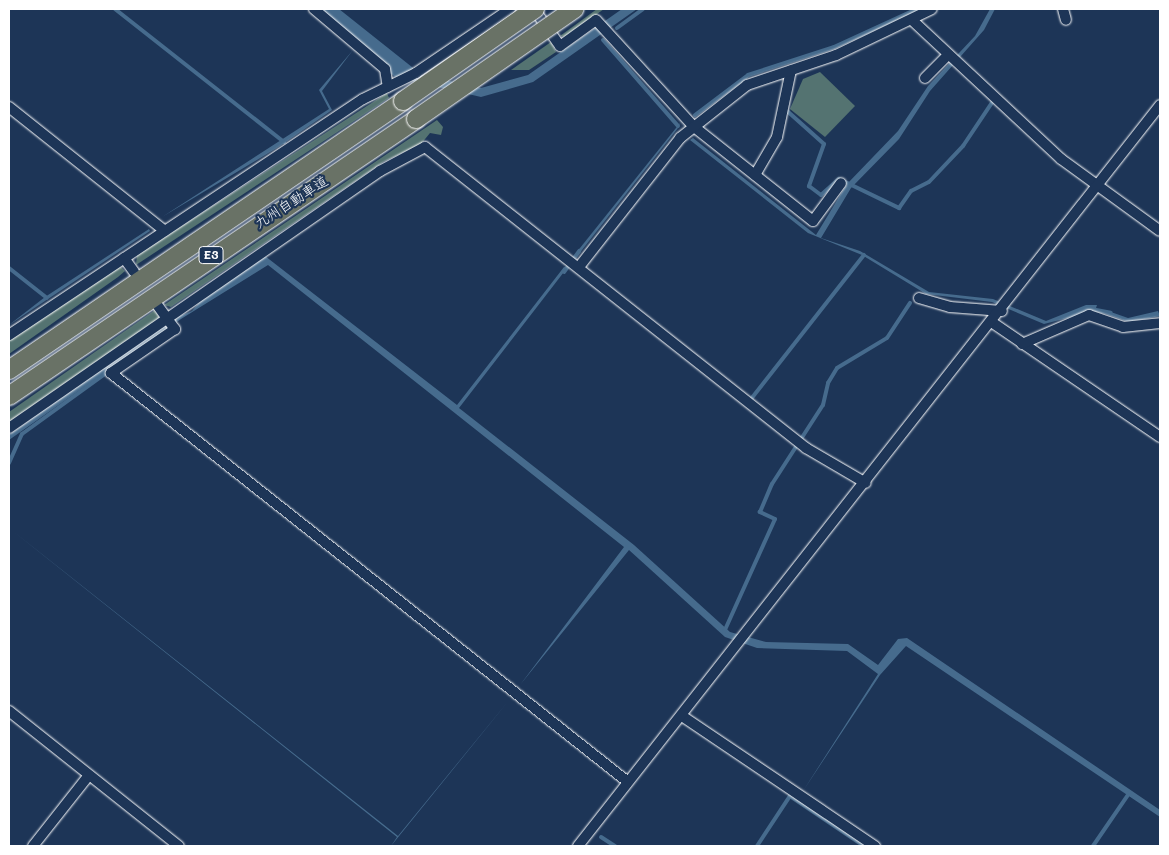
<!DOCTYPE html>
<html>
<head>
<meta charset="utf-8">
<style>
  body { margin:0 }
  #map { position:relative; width:1169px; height:855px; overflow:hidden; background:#1d3557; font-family:Mali,"Klee One",sans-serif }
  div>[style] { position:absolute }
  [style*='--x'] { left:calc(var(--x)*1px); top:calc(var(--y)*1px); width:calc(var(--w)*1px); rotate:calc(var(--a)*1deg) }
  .green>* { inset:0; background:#547371 }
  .water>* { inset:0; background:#466b8d }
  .stream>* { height:4px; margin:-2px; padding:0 2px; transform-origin:2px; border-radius:2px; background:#466b8d }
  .roads { filter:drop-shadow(0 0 1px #fff) drop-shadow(0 0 1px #fff) }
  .street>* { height:10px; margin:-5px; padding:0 5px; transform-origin:5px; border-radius:5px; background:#1d3557 }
  .highway>* { height:18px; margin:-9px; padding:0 9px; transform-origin:9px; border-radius:9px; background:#697266 }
  .bridges { filter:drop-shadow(0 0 1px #fff) drop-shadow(0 0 1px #fff) }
  .highway-bridge>* { height:18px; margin:-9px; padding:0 9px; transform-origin:9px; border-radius:9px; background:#697266 }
  span { translate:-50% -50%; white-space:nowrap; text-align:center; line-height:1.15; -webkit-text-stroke:4.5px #1d3557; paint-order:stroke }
  .shield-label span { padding:1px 4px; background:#1d3557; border:1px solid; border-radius:4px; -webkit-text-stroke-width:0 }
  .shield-label { font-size:12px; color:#fff; font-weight:700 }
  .street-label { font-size:14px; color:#fff }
  .frame { position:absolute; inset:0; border:10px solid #fff; pointer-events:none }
</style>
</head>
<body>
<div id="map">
  <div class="green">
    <div style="clip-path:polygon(597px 9px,604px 9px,565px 37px,560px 36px)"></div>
    <div style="clip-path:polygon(551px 42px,556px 52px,529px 70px,511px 70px)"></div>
    <div style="clip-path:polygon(820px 72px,855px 106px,825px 137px,790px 109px,803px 79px)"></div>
    <div style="clip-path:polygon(387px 93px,389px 98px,136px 265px,137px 255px)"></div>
    <div style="clip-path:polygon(437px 120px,443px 127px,441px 135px,430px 133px,421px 144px,383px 162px,171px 307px,164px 305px)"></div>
    <div style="clip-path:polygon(119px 265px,125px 271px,118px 277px,9px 354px,9px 339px)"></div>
    <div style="clip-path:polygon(155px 310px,160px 319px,9px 427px,9px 412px)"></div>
  </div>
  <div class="water">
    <div style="clip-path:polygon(321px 9px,339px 9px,422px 75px,481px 88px,528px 75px,622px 9px,637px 9px,533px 82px,481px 97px,395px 77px)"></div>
    <div style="clip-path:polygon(990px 9px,995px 9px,984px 30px,930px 91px,899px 139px,851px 188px,821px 238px,860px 251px,929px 292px,993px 299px,1046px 321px,1086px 305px,1097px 305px,1095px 311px,1044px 324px,992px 302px,926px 294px,862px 255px,808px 233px,690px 140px,693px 138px,816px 235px,847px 184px,898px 131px,928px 86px,975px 36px)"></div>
    <div style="clip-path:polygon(353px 50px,322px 91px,332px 110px,280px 146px,162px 217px,329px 109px,319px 90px)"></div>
    <div style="clip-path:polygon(680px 123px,678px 128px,578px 255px,576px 253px)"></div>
    <div style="clip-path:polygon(149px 229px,150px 231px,9px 325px,45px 297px)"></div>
    <div style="clip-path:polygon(265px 256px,457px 405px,564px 267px,567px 268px,459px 408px,634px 545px,730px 632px,766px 642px,848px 644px,878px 665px,898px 639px,907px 638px,1160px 810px,1160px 817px,906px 646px,880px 675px,803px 791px,878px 674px,847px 651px,757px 648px,725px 637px,629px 550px,520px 685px,624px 547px,268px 265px,181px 319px,9px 440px,9px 435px,163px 323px,192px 311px,205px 296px)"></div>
    <div style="clip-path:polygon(1108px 311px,1128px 318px,1158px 311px,1160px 316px,1129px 322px,1106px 314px)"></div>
    <div style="clip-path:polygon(9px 528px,398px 836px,510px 699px,391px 846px,397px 837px)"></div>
  </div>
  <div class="stream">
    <div style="--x:115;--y:9;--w:215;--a:38.2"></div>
    <div style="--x:617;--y:28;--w:32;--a:-36"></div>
    <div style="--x:603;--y:40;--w:114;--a:48.9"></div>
    <div style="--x:786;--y:110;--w:51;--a:41.8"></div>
    <div style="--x:824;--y:144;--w:45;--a:109.7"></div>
    <div style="--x:809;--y:186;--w:15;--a:37"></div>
    <div style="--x:821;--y:195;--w:24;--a:-42"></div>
    <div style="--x:839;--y:179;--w:67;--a:25.8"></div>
    <div style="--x:899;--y:208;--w:21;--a:-55"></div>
    <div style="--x:911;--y:191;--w:20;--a:-27"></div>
    <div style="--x:929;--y:182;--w:50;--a:-46.6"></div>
    <div style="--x:963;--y:146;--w:54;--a:-56.3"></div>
    <div style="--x:695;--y:115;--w:66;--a:-37"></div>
    <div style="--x:748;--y:75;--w:90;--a:-18"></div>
    <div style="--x:834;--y:47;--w:91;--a:-24.6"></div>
    <div style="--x:9;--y:268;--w:48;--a:38.3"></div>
    <div style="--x:564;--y:272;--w:26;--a:-54"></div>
    <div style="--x:1091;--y:309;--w:20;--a:11"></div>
    <div style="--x:751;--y:399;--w:183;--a:-51.9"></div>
    <div style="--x:9;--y:463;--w:32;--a:-66"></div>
    <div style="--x:22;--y:434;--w:102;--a:-35.9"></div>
    <div style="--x:724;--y:632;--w:124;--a:-65.7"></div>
    <div style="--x:775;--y:519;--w:17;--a:-155"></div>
    <div style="--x:760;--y:512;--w:30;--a:-67"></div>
    <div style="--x:772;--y:484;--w:94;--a:-57.2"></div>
    <div style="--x:823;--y:405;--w:23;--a:-77"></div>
    <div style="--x:828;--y:383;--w:17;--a:-59"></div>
    <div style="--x:837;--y:368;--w:58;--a:-31"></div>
    <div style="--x:887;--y:338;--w:42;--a:-56.7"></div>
    <div style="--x:601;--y:837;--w:17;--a:33"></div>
    <div style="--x:757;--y:846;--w:60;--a:-56.6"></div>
    <div style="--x:790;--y:796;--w:89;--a:34"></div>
    <div style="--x:1093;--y:846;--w:65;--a:-55.6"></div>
  </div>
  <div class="roads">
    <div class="street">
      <div style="--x:314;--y:9;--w:93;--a:40.2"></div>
      <div style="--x:385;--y:69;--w:18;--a:81"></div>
      <div style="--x:534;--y:9;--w:45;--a:54.9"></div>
      <div style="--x:560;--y:46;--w:44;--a:-35.8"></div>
      <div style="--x:596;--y:20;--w:144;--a:47.5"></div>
      <div style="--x:693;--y:126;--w:153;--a:38.4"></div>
      <div style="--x:813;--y:221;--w:47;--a:-53.6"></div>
      <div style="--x:1063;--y:9;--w:11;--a:75"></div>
      <div style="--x:912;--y:20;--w:204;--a:43"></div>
      <div style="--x:1061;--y:159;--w:122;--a:36"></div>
      <div style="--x:925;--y:78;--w:31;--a:-45"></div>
      <div style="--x:9;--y:107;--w:199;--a:38.5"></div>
      <div style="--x:755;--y:175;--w:44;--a:-59.9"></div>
      <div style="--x:777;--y:137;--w:68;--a:-78.2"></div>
      <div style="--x:124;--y:258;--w:17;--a:54"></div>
      <div style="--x:579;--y:267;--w:164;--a:-51.9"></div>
      <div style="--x:680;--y:138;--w:85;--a:-38.3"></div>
      <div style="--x:747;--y:85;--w:94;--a:-18.6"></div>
      <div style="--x:836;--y:55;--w:106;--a:-25.6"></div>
      <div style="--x:919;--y:298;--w:32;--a:16"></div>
      <div style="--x:950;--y:307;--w:52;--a:4.4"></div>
      <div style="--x:158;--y:306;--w:29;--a:54"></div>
      <div style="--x:175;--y:329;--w:78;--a:145.5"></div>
      <div style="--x:111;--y:373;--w:659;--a:38.35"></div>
      <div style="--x:993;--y:323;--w:202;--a:34.3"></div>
      <div style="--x:9;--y:335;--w:425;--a:-33.7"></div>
      <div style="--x:363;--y:99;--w:59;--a:-26.1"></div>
      <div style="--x:416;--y:73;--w:114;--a:-34.2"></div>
      <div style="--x:1022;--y:344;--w:73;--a:-23.4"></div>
      <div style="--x:1089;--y:315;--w:36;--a:19"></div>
      <div style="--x:1123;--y:327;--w:37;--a:-6"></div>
      <div style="--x:9;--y:428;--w:451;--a:-34.7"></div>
      <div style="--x:380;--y:171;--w:51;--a:-28.1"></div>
      <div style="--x:425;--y:147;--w:486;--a:38.3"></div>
      <div style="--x:806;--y:448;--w:69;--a:30.3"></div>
      <div style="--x:9;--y:711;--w:217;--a:38.5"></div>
      <div style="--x:682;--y:716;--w:233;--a:34"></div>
      <div style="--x:33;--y:846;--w:90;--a:-51.7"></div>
      <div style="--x:578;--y:846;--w:942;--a:-51.85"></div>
    </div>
    <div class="highway">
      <div style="--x:9;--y:370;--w:477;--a:-34.3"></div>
      <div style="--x:9;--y:396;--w:492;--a:-34.2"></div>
    </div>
  </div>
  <div class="bridges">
    <div class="highway-bridge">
      <div style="--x:403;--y:101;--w:161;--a:-34.9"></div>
      <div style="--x:416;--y:119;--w:193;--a:-34.8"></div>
    </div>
  </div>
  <div class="shield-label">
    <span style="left:211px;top:255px">E3</span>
  </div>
  <div class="street-label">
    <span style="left:291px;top:202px;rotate:-33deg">九州自動車道</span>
  </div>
  <div class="frame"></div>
</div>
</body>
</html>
